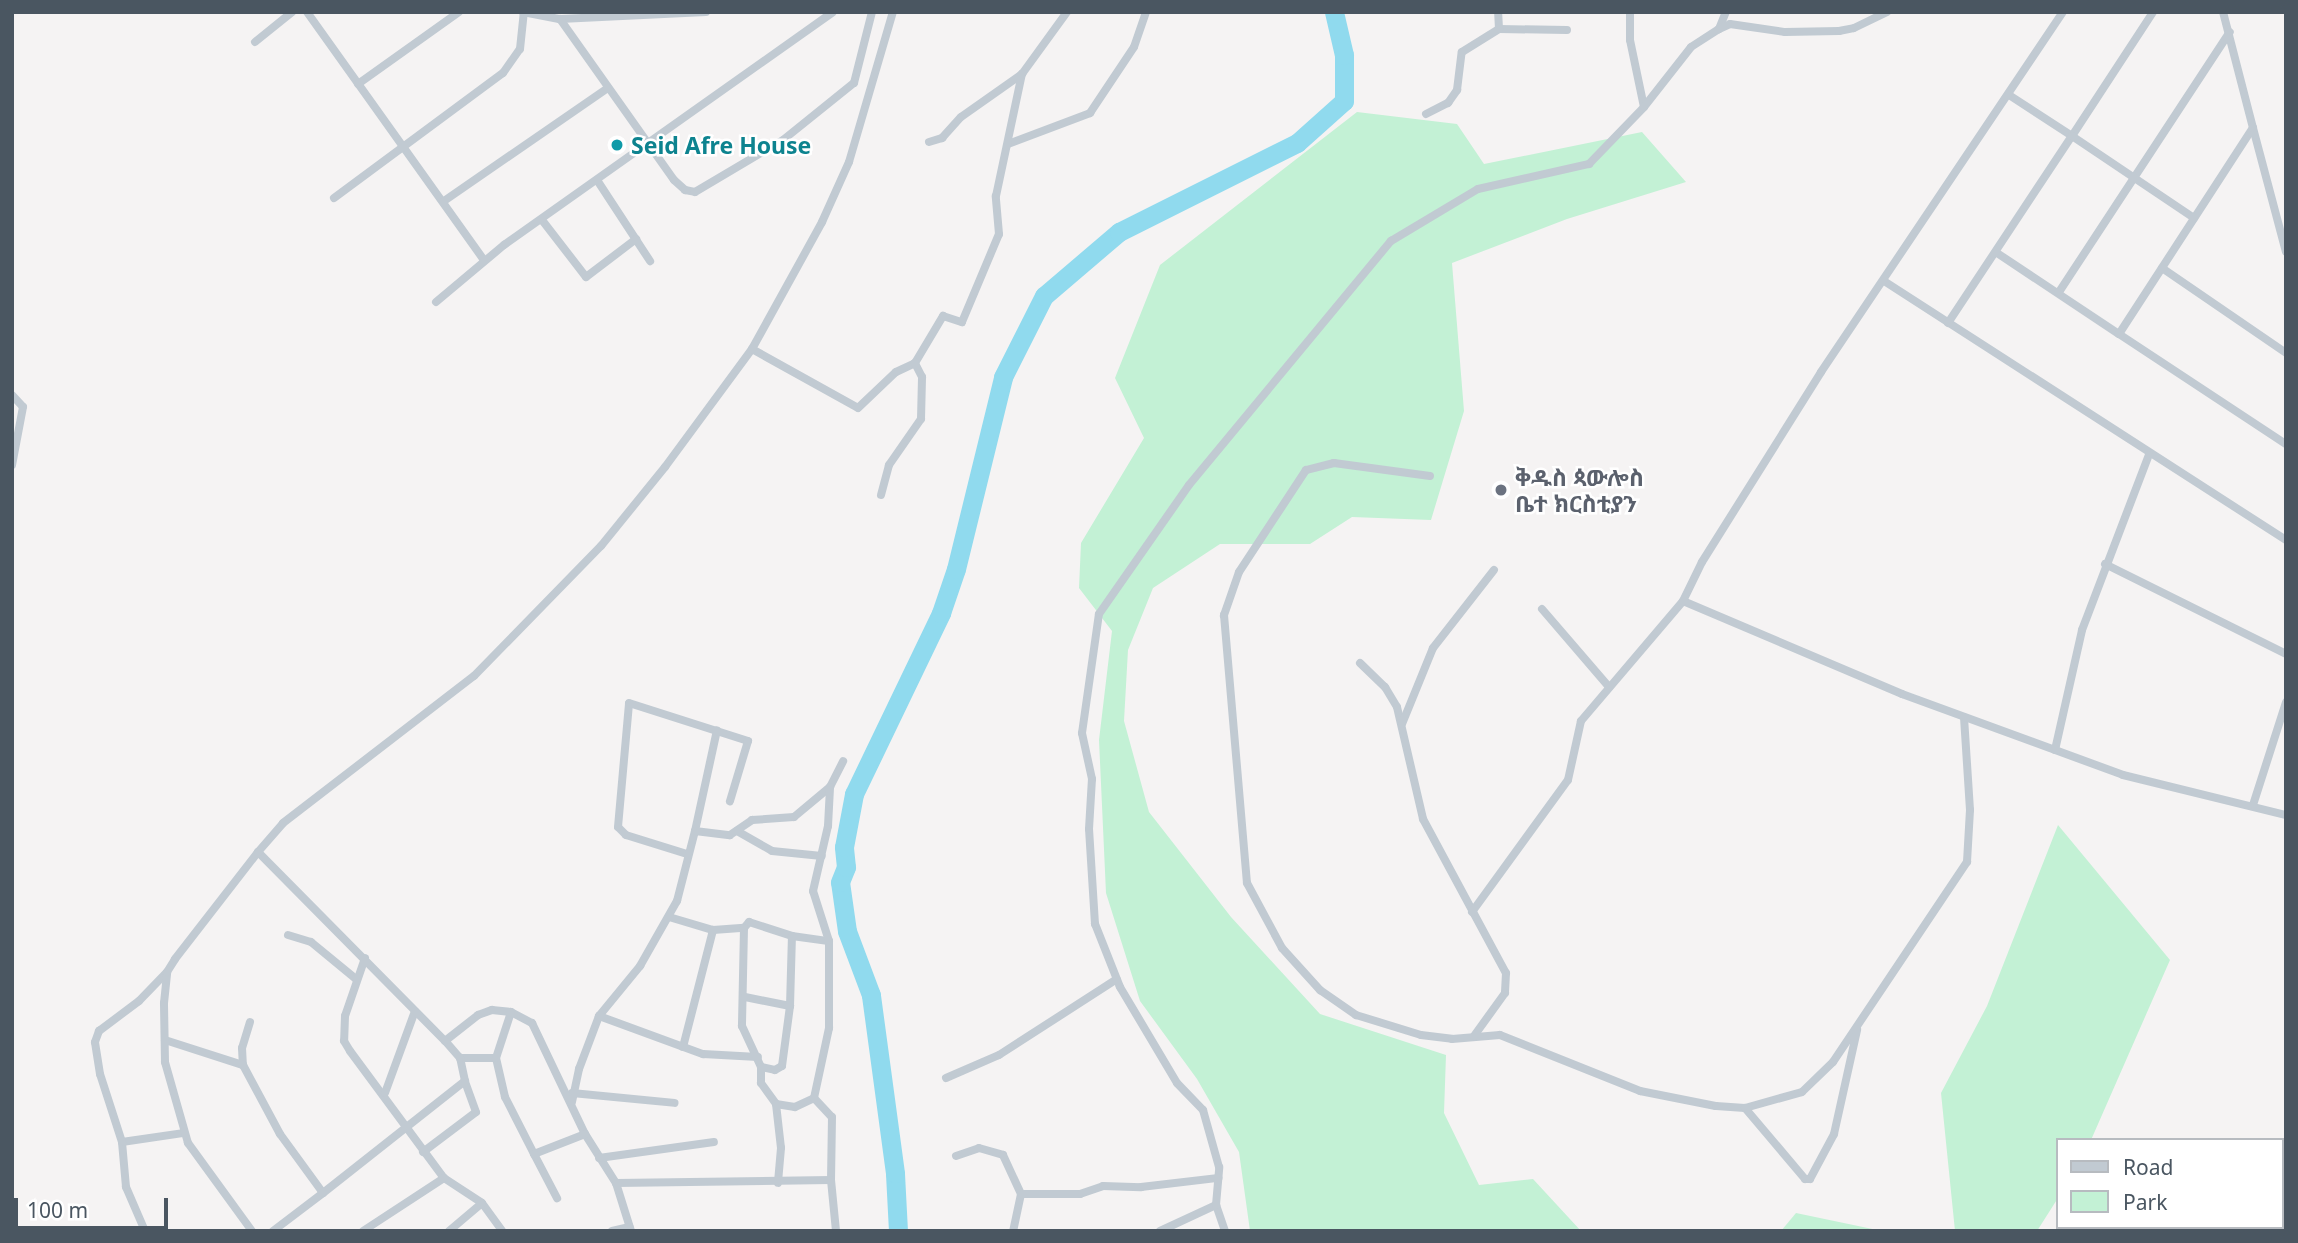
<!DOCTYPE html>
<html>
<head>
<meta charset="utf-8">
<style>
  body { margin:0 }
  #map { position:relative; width:2298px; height:1243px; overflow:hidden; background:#f5f3f3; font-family:"Noto Sans","Noto Sans Ethiopic",sans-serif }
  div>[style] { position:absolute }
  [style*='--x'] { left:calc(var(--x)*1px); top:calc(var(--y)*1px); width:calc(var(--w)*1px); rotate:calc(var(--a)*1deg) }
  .green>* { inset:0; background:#c3f1d5 }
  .river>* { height:19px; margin:-9.5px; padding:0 9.5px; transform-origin:9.5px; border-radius:9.5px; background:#90daee }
  .minor>* { height:8px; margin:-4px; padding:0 4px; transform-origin:4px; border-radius:4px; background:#c1cad2 }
  .dots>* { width:19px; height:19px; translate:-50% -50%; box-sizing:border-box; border:4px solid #fff; border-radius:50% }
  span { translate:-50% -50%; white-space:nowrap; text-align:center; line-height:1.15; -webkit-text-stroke:5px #fff; paint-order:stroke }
  .culture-label { font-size:23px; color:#0d838f; font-weight:700 }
  .left { translate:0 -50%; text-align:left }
  .worship-label { font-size:23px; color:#5b616d; font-weight:700 }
  .frame { position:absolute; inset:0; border:14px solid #4a5661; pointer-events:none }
  .legend { position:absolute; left:2056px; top:1138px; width:228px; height:91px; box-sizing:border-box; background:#fff; border:2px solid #b7bbc0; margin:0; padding:9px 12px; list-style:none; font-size:21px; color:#4a5661 }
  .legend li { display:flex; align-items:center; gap:14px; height:35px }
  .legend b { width:35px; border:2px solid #b7bbc0 }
  .scale { position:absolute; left:14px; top:1198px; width:154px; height:32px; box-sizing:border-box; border:4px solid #4a5661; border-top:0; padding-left:9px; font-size:21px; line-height:24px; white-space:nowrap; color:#4a5661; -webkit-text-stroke:5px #fff; paint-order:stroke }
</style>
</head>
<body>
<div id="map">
  <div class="green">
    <div style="clip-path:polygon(1357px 112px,1457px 124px,1484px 164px,1642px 132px,1686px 182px,1567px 219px,1452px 263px,1464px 411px,1431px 520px,1352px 517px,1310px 544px,1220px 544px,1153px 588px,1128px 650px,1124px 721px,1149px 812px,1231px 917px,1320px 1014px,1446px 1055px,1444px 1113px,1479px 1185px,1533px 1179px,1581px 1231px,1250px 1231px,1239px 1152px,1197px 1079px,1140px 1001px,1106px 893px,1099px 740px,1112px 631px,1079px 588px,1081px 543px,1144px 438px,1115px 378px,1160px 265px)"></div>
    <div style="clip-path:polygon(2058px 825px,2170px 960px,2091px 1140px,2058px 1140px,2058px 1198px,2037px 1231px,1955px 1231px,1941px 1093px,1987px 1006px)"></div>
    <div style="clip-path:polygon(1796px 1213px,1882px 1231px,1781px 1231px)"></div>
  </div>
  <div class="river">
    <div style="--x:898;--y:1231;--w:58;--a:-93"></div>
    <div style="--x:895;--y:1173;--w:180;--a:-97.7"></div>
    <div style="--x:871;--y:995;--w:68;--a:-110.6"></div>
    <div style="--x:847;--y:931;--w:49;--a:-98.1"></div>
    <div style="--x:840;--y:882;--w:16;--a:-68"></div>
    <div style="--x:846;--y:867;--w:20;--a:-96"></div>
    <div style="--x:844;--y:847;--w:54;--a:-79.3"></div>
    <div style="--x:854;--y:794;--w:201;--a:-64.3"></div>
    <div style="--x:941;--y:613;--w:46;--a:-71.2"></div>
    <div style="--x:956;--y:569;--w:198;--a:-76.2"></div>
    <div style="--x:1003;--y:377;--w:91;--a:-63.2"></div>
    <div style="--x:1044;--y:296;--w:99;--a:-40.5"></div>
    <div style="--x:1119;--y:232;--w:199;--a:-26.6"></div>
    <div style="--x:1297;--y:143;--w:63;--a:-41.8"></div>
    <div style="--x:1344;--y:101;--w:46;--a:-90"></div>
    <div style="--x:1344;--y:55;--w:44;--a:-103.1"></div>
  </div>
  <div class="minor">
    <div style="--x:307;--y:12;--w:305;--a:54.5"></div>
    <div style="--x:523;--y:12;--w:38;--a:11"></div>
    <div style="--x:560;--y:19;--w:146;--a:-2.7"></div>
    <div style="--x:1630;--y:12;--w:28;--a:90"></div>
    <div style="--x:1630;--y:40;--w:68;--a:78.2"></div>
    <div style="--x:560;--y:19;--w:197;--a:54.7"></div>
    <div style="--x:674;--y:180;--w:15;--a:42"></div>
    <div style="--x:685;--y:190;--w:10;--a:11"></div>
    <div style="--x:695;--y:192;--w:102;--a:-30.6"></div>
    <div style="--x:783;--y:140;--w:91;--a:-38.8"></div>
    <div style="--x:854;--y:83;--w:73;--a:-75.8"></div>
    <div style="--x:1499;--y:29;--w:68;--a:0.8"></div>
    <div style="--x:1719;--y:29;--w:18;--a:-68"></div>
    <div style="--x:255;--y:42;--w:48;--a:-39"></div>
    <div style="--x:358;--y:84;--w:124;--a:-35.5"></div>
    <div style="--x:2009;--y:95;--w:75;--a:33.1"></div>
    <div style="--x:2072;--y:136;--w:148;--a:-56.8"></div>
    <div style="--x:1426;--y:114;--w:25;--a:-27"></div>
    <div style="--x:1448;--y:103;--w:16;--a:-55"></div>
    <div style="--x:1457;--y:90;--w:38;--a:-83"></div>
    <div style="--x:1462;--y:52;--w:44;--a:-31.9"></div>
    <div style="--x:1499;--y:29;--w:17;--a:-93"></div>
    <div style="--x:2253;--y:128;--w:128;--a:75.1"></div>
    <div style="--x:929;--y:142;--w:14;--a:-17"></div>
    <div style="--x:942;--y:138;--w:28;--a:-48"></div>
    <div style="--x:961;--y:117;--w:75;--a:-35.2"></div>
    <div style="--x:1022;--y:74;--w:77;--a:-54"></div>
    <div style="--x:1008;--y:144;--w:88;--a:-20.7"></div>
    <div style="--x:1090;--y:113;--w:79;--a:-56.3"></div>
    <div style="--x:1134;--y:47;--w:37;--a:-71"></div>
    <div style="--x:597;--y:180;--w:97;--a:56.8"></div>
    <div style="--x:334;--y:198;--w:210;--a:-36.5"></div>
    <div style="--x:503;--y:73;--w:29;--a:-55"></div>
    <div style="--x:520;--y:49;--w:36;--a:-84"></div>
    <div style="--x:444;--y:201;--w:199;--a:-34.6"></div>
    <div style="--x:542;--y:220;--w:72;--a:52.3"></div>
    <div style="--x:586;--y:277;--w:63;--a:-37.2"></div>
    <div style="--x:1997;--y:253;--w:146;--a:33.6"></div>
    <div style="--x:2119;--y:334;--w:246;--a:-57"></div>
    <div style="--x:2253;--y:128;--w:120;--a:-104.5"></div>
    <div style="--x:2162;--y:268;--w:150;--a:34.4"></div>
    <div style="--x:1884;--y:281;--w:478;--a:32.8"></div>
    <div style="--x:2059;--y:292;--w:311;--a:-56.7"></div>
    <div style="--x:436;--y:302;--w:89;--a:-40"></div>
    <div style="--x:504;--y:245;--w:403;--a:-35.3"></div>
    <div style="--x:1948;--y:323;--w:224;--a:-56.5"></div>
    <div style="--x:2072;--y:136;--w:147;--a:33.9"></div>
    <div style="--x:2119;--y:334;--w:200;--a:33.4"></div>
    <div style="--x:752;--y:349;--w:121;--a:29.1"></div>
    <div style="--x:858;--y:408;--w:52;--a:-43.5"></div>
    <div style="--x:896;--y:372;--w:21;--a:-25"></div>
    <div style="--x:915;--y:363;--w:55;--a:-59.2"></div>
    <div style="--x:943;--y:316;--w:20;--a:18"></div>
    <div style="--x:962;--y:322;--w:95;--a:-67.2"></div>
    <div style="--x:999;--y:234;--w:38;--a:-95"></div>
    <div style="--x:996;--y:196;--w:125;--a:-78"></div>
    <div style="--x:12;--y:395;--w:16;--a:47"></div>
    <div style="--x:23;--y:407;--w:59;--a:100.7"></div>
    <div style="--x:1430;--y:476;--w:97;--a:-172.3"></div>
    <div style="--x:1334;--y:463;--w:29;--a:166"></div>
    <div style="--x:1306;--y:470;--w:122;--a:123.3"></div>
    <div style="--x:1239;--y:572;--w:46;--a:109.2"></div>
    <div style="--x:1224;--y:615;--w:269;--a:85.1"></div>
    <div style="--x:1247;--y:883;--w:74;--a:61.7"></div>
    <div style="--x:1282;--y:948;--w:57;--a:47.9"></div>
    <div style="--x:1320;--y:990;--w:44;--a:34.8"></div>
    <div style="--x:1356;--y:1015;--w:68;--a:17.1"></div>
    <div style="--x:1421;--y:1035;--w:31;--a:7"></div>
    <div style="--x:1452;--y:1039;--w:48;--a:-4.8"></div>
    <div style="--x:1500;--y:1035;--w:151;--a:21.8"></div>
    <div style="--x:1640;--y:1091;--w:77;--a:11.2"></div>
    <div style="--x:1716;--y:1106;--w:29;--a:4"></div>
    <div style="--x:1745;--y:1108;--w:59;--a:-15.7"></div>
    <div style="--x:1802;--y:1092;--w:43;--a:-44.1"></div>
    <div style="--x:1833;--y:1062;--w:241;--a:-56.2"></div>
    <div style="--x:1967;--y:862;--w:52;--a:-86.7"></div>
    <div style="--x:1970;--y:810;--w:93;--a:-93.7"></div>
    <div style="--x:881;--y:495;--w:31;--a:-75"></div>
    <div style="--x:889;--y:465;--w:56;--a:-55.2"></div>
    <div style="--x:921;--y:419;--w:42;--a:-88.6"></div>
    <div style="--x:922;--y:377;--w:16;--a:-117"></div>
    <div style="--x:2105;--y:564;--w:202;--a:26.4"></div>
    <div style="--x:1683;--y:601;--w:238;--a:23"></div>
    <div style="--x:1902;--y:694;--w:235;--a:20.1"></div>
    <div style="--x:2123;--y:775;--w:168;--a:13.8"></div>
    <div style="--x:1542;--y:609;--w:103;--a:49.3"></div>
    <div style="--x:1360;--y:663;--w:35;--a:44"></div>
    <div style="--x:1385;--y:687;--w:23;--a:59"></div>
    <div style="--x:1397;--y:707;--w:115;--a:76.9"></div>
    <div style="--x:1423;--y:819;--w:175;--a:61.7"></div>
    <div style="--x:1506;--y:973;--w:20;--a:93"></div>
    <div style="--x:1505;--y:993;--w:53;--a:125.8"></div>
    <div style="--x:1402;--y:724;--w:82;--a:-67.8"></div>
    <div style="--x:1433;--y:648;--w:99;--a:-52"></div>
    <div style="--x:2055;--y:750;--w:123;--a:-77.3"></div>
    <div style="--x:2082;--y:630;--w:187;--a:-69.1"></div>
    <div style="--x:2253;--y:805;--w:108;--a:-72.2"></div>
    <div style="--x:695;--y:831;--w:103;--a:-77.7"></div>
    <div style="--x:737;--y:831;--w:40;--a:29.7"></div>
    <div style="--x:772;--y:851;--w:50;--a:5.7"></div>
    <div style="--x:687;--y:854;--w:64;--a:-162.7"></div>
    <div style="--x:626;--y:835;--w:11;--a:-135"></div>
    <div style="--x:618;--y:827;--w:124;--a:-84.9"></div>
    <div style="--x:629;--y:703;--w:125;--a:17.7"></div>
    <div style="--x:748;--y:741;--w:63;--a:106.7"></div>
    <div style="--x:1472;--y:912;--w:163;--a:-54"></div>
    <div style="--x:1568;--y:780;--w:60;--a:-77.6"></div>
    <div style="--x:1581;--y:721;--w:157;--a:-49.6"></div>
    <div style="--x:1683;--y:601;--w:43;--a:-64"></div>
    <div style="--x:1702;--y:562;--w:224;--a:-57.9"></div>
    <div style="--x:1821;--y:372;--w:434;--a:-56.1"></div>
    <div style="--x:669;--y:917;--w:46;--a:16.5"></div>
    <div style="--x:713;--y:930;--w:31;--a:-4"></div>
    <div style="--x:744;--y:928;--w:8;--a:-50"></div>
    <div style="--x:749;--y:922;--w:45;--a:18"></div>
    <div style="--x:792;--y:936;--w:37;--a:8"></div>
    <div style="--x:744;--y:928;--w:98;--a:91.2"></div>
    <div style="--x:742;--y:1026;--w:45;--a:65.1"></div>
    <div style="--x:761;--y:1067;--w:14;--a:12"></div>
    <div style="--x:775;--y:1070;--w:8;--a:-30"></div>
    <div style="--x:782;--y:1066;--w:61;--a:-82.4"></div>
    <div style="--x:288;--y:935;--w:24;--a:17"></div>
    <div style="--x:311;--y:942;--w:58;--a:39.4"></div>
    <div style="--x:365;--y:958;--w:61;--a:109"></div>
    <div style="--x:345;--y:1016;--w:25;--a:92"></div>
    <div style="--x:344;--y:1041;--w:12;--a:59"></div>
    <div style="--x:350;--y:1051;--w:158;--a:53.5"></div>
    <div style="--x:444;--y:1178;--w:45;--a:33.3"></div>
    <div style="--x:482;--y:1203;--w:34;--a:54"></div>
    <div style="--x:745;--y:997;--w:46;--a:11.3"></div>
    <div style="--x:790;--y:1006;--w:70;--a:-88.4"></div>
    <div style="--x:599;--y:1016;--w:65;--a:-50.6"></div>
    <div style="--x:640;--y:966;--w:75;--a:-60.4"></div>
    <div style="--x:677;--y:901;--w:72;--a:-75.6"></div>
    <div style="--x:695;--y:831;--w:35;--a:7"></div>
    <div style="--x:730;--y:835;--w:27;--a:-34"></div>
    <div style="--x:752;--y:820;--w:42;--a:-4.1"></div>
    <div style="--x:794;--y:817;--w:47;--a:-39.8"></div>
    <div style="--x:830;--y:787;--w:29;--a:-63"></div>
    <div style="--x:250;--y:1022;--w:27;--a:107"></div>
    <div style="--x:242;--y:1048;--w:17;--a:87"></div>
    <div style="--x:243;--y:1065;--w:78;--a:61.8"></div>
    <div style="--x:280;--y:1134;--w:73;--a:53.9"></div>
    <div style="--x:323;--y:1193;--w:63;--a:142.8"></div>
    <div style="--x:165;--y:1040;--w:82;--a:17.8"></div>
    <div style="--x:445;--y:1041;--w:42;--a:-38.2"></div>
    <div style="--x:478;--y:1015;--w:15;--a:-20"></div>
    <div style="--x:492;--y:1010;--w:19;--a:6"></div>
    <div style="--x:511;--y:1012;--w:24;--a:28"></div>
    <div style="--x:532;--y:1023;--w:123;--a:64.5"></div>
    <div style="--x:585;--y:1134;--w:58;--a:57.7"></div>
    <div style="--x:616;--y:1183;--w:50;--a:72.6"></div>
    <div style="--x:683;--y:1047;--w:121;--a:-75.6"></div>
    <div style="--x:460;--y:1058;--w:36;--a:0"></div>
    <div style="--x:496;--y:1058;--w:40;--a:77"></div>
    <div style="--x:505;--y:1097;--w:64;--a:63"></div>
    <div style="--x:534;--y:1154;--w:55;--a:-21.4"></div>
    <div style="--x:496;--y:1058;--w:48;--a:-71.9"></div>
    <div style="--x:761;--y:1067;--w:16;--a:90"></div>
    <div style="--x:761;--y:1083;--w:26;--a:54"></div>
    <div style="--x:776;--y:1104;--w:19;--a:9"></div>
    <div style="--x:795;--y:1107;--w:21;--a:-25"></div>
    <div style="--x:814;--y:1098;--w:72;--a:-77.9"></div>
    <div style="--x:829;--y:1028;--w:87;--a:-90"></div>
    <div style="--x:829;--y:941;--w:52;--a:-107.7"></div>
    <div style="--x:813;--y:891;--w:67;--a:-77"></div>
    <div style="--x:828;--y:826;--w:39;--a:-87"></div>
    <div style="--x:946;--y:1078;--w:58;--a:-23.5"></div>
    <div style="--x:999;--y:1055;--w:140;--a:-32.8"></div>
    <div style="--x:385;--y:1093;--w:87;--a:-69.9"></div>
    <div style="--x:572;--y:1093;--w:103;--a:5.5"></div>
    <div style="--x:814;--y:1098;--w:26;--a:47"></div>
    <div style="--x:832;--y:1117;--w:63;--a:90.9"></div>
    <div style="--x:572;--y:1102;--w:34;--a:-78"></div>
    <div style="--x:579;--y:1069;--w:57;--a:-69.3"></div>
    <div style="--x:599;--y:1016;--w:111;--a:20.1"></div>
    <div style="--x:703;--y:1054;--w:55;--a:3.1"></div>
    <div style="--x:776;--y:1104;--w:44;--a:83.5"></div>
    <div style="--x:781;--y:1148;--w:35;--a:95"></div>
    <div style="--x:1745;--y:1108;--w:93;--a:49.8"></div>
    <div style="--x:1805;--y:1179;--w:5;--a:0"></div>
    <div style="--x:1810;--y:1179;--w:51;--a:-61.9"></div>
    <div style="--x:1834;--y:1134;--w:107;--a:-77.5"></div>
    <div style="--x:122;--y:1142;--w:63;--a:-8.3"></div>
    <div style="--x:423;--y:1152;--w:66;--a:-37"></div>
    <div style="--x:476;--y:1112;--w:33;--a:-110"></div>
    <div style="--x:534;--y:1154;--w:50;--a:62.4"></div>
    <div style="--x:956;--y:1156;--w:24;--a:-19"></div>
    <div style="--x:979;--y:1148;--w:25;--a:16"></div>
    <div style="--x:1003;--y:1155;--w:43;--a:65.2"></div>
    <div style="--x:1021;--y:1194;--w:38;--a:102"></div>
    <div style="--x:599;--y:1158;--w:116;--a:-7.9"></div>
    <div style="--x:616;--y:1183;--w:215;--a:-0.8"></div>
    <div style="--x:831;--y:1180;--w:51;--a:84.4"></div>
    <div style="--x:323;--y:1193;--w:181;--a:-38.3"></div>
    <div style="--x:465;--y:1081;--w:24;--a:-102"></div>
    <div style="--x:460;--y:1058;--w:23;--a:-131"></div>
    <div style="--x:445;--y:1041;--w:266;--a:-134.7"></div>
    <div style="--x:258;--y:852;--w:38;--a:-49"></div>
    <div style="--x:283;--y:823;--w:241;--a:-37.6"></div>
    <div style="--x:474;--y:676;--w:182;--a:-45.7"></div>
    <div style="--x:601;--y:546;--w:102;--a:-51"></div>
    <div style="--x:665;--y:467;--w:147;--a:-53.6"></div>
    <div style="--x:752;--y:349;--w:145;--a:-61.1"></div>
    <div style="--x:822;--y:222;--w:66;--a:-65.8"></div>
    <div style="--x:849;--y:162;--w:156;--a:-73.7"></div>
    <div style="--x:1021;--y:1194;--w:59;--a:0"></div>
    <div style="--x:1080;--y:1194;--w:24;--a:-19"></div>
    <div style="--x:1103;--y:1186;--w:38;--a:2"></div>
    <div style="--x:1141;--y:1187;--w:78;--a:-6.7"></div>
    <div style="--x:145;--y:1231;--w:48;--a:-113.4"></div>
    <div style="--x:126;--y:1187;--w:45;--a:-95.1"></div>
    <div style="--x:122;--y:1142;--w:71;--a:-107.9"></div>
    <div style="--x:100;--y:1074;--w:32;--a:-99"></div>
    <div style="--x:95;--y:1042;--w:12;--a:-70"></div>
    <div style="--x:99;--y:1031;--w:50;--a:-36.9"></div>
    <div style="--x:139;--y:1001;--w:40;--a:-46"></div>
    <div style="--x:252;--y:1231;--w:109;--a:-126"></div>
    <div style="--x:188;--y:1143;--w:84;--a:-105.9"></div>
    <div style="--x:165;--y:1062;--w:59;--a:-91"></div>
    <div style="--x:164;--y:1003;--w:31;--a:-84"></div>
    <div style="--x:167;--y:972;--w:15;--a:-58"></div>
    <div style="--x:175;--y:959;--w:135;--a:-52.2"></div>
    <div style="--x:363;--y:1231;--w:97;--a:-33.2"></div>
    <div style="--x:449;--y:1231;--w:43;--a:-40.3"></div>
    <div style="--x:612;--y:1231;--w:18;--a:-13"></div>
    <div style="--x:1160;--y:1231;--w:62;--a:-24.9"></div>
    <div style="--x:1225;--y:1231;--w:28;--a:-109"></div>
    <div style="--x:1216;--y:1205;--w:38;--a:-85"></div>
    <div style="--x:1219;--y:1167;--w:59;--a:-105.7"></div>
    <div style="--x:1203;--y:1110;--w:37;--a:-134"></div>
    <div style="--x:1177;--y:1083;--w:112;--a:-120.7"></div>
    <div style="--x:1120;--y:987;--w:68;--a:-111.6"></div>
    <div style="--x:1095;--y:924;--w:95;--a:-93.6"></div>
    <div style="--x:1089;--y:829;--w:50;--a:-86.6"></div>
    <div style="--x:1092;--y:779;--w:47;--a:-102.3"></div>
    <div style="--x:1082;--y:733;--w:120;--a:-81.9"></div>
    <div style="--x:1099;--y:614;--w:157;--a:-55.1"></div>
    <div style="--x:1189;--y:485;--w:317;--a:-50.4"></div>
    <div style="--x:1391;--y:241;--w:101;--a:-30.9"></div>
    <div style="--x:1478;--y:189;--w:114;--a:-12.7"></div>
    <div style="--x:1589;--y:164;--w:79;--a:-46"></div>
    <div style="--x:1644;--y:107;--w:76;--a:-51.9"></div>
    <div style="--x:1691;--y:47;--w:33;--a:-33"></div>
    <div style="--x:1719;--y:29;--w:12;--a:-24"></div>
    <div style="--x:1730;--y:24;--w:56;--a:8.3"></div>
    <div style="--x:1785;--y:32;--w:54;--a:-1.1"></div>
    <div style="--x:1839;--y:31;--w:15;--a:-11"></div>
    <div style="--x:1854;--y:28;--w:37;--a:-26"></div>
  </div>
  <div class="dots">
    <div style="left:617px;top:145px;background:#0f9aa8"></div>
    <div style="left:1501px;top:490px;background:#6b7280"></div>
  </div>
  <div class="culture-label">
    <span class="left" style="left:631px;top:145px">Seid Afre House</span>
  </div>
  <div class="worship-label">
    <span class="left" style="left:1515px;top:490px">ቅዱስ ጳውሎስ<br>ቤተ ክርስቲያን</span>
  </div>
  <div class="frame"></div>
  <ul class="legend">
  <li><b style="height:9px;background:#c1cad2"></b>Road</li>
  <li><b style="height:19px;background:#c3f1d5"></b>Park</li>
  </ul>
  <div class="scale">100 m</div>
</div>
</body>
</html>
